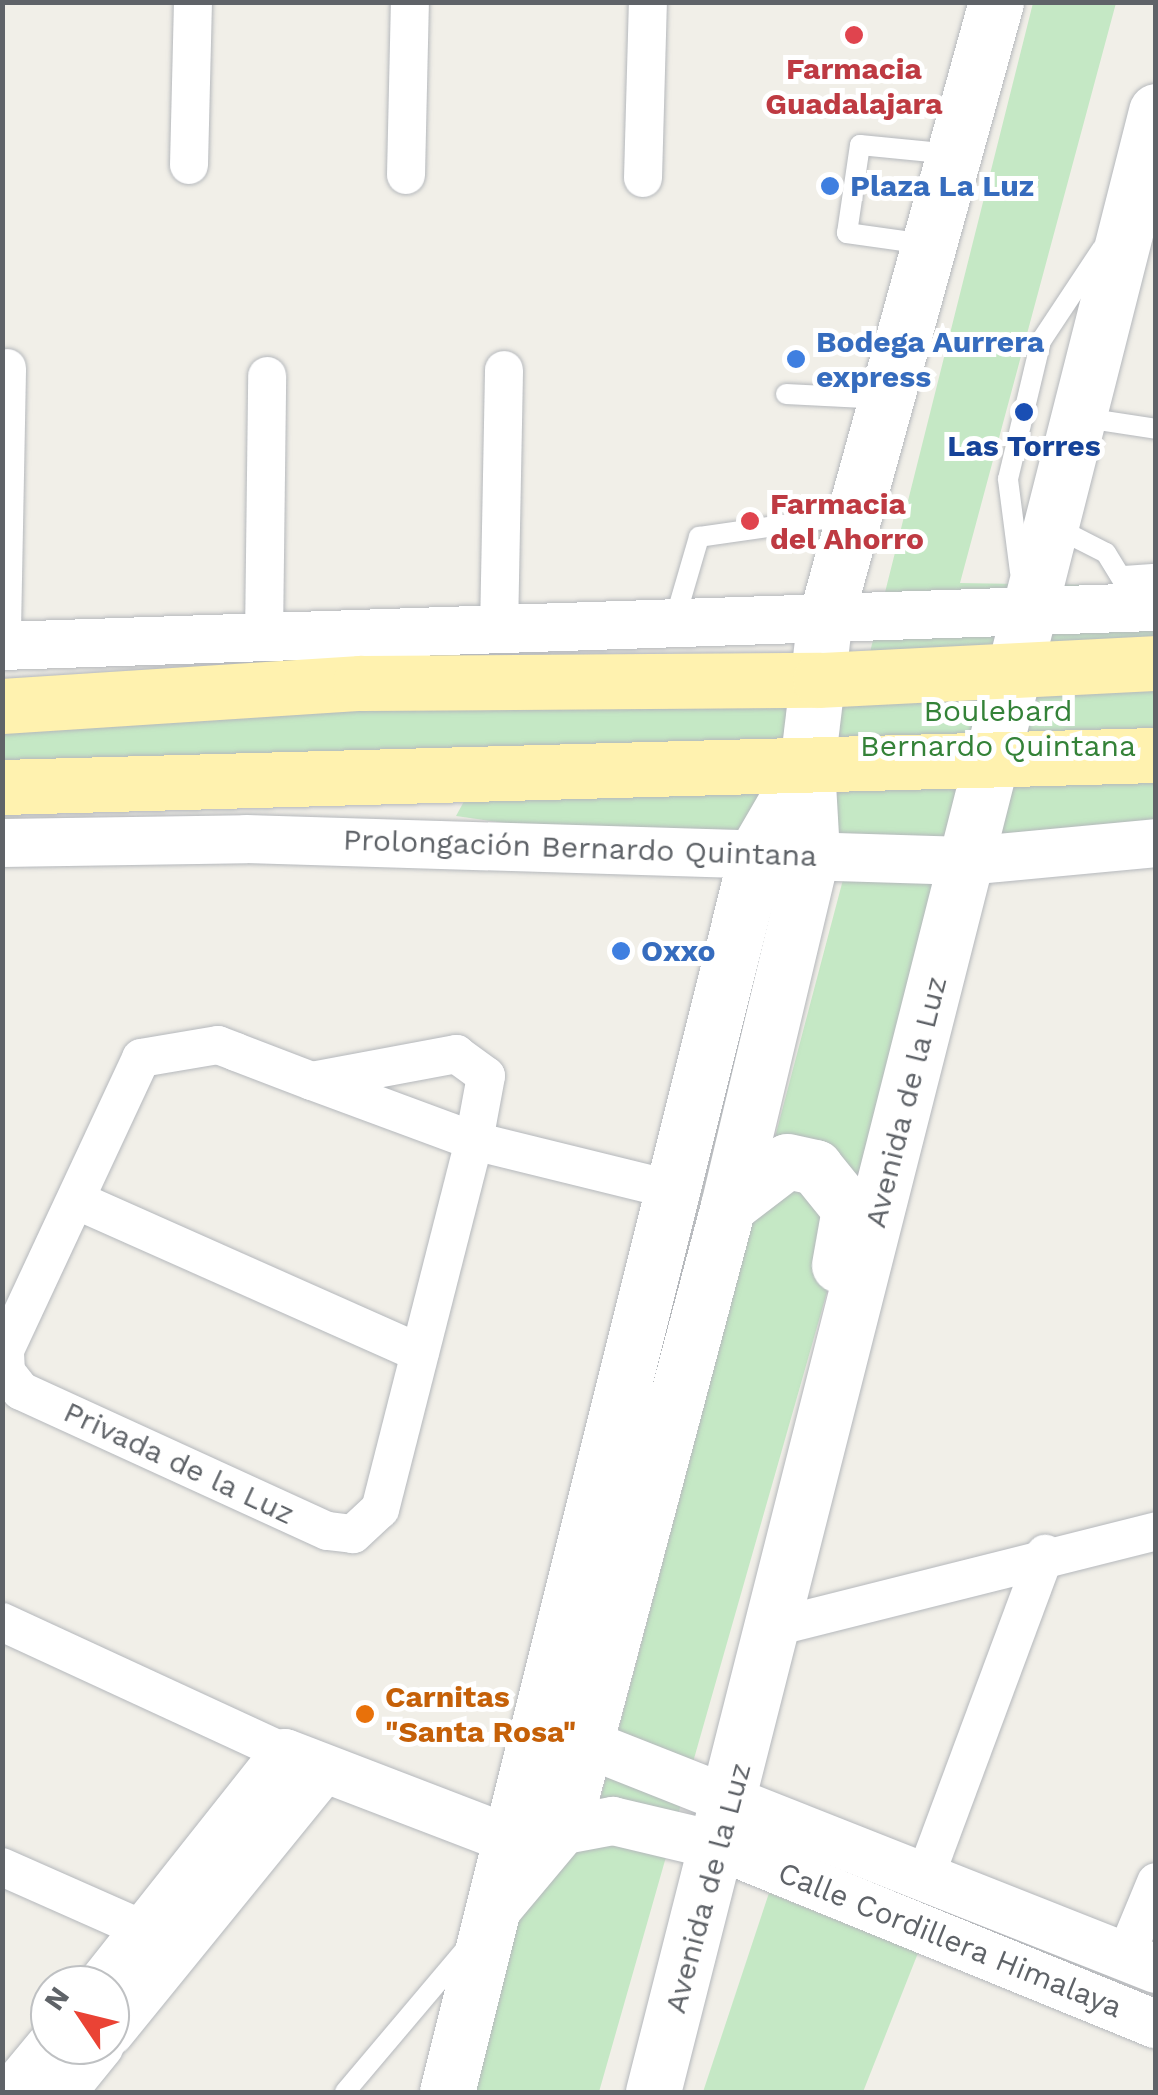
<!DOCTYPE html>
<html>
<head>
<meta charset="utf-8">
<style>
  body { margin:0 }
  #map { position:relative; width:1158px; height:2095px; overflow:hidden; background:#f1efe8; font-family:"Work Sans",sans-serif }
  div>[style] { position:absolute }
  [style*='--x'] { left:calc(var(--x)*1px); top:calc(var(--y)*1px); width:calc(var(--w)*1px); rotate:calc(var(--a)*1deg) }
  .green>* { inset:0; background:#c5e8c5 }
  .roads { filter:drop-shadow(0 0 2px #b5b8bc) drop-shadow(0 0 2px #b5b8bc) }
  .service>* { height:20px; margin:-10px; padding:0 10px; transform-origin:10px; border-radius:10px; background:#fff }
  .minor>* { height:38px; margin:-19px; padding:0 19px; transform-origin:19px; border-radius:19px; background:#fff }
  .tertiary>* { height:48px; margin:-24px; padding:0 24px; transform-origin:24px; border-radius:24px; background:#fff }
  .secondary>* { height:55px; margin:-27.5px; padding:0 27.5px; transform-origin:27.5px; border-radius:27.5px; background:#fff }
  .primary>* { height:55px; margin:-27.5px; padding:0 27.5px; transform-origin:27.5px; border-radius:27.5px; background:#fff2af }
  .dots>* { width:28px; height:28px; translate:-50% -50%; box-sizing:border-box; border:5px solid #fff; border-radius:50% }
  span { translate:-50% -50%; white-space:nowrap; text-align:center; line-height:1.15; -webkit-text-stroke:10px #fff; paint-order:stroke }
  .health-label { font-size:30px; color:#be3a42; font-weight:700 }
  .left { translate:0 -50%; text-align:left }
  .shop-label { font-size:30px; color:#366cbe; font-weight:700 }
  .transit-label { font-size:30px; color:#164399; font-weight:700 }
  .park-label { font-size:30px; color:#348238 }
  .street-label { font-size:30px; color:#5f6368 }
  .food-label { font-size:30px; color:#c56008; font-weight:700 }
  .frame { position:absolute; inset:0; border:5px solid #5f6368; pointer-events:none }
  .north { position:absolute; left:30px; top:1965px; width:100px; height:100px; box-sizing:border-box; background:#fff; border:2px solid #bfc1c3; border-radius:50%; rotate:305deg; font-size:28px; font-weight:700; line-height:40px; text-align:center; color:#5f6368 }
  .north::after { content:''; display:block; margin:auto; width:35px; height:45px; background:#ea4335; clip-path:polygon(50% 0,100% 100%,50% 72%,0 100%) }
</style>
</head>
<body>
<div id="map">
  <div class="green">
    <div style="clip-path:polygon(1033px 3px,1116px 3px,960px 583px,1155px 586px,1155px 858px,945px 878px,599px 2092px,466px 2092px,512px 1917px,594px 1823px,845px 872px,456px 816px,474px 783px,3px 766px,2px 713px,863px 680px)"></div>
    <div style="clip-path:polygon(769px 1893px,918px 1953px,863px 2092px,703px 2092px)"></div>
  </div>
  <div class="roads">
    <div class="service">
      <div style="--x:925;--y:244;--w:79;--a:-172"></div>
      <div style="--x:847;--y:233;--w:89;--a:-81.6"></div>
      <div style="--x:860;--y:145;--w:92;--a:5.6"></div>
      <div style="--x:786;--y:394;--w:98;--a:2.9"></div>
      <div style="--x:1078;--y:417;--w:79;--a:8.7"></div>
      <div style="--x:1055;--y:527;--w:57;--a:27"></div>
      <div style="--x:1106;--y:553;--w:63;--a:58.6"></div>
      <div style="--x:1020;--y:572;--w:94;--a:-97.4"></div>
      <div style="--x:1008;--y:479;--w:142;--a:-76.6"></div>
      <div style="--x:1041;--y:341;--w:110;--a:-56.5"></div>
      <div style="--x:1124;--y:576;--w:32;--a:-4"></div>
      <div style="--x:673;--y:626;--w:93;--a:-73.7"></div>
      <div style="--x:699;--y:537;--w:154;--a:-8.2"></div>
      <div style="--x:345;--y:2092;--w:187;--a:-49.8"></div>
    </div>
    <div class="minor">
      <div style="--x:189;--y:165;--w:163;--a:-88.6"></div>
      <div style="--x:406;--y:175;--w:173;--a:-88.7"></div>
      <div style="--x:643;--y:178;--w:176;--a:-88.4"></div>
      <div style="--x:2;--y:631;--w:263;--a:-88.9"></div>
      <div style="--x:499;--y:632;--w:262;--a:-88.9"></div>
      <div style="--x:264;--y:638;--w:262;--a:-89.3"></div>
      <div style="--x:312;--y:1081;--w:147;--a:-10.6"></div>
      <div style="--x:456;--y:1054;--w:37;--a:36"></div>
      <div style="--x:486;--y:1076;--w:66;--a:100.5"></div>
      <div style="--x:474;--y:1141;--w:380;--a:104.3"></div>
      <div style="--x:380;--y:1509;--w:37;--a:137"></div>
      <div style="--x:353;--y:1534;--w:26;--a:-173"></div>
      <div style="--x:327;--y:1531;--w:337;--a:-155.4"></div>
      <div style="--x:21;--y:1391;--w:24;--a:-128"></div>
      <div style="--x:6;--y:1372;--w:22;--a:-93"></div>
      <div style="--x:5;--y:1350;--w:322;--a:-65"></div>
      <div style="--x:141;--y:1058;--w:78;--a:-9.6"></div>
      <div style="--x:218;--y:1045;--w:19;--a:21"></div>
      <div style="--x:236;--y:1052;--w:81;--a:20.9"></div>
      <div style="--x:312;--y:1081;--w:173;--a:20.3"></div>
      <div style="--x:474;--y:1141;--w:202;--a:13.8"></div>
      <div style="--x:76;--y:1200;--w:376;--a:24"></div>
      <div style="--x:2;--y:1622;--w:312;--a:24.8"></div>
      <div style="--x:775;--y:1627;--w:393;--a:-14.1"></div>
      <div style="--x:2;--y:1867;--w:180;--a:23.9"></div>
      <div style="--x:925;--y:1877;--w:345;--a:-69.6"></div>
      <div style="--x:1125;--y:1957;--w:81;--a:-67.5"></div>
    </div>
    <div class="tertiary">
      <div style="--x:2;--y:646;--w:1155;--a:-1.94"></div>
      <div style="--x:2;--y:843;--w:244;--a:-0.9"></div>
      <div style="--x:246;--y:839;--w:720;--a:1.75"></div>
      <div style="--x:966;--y:861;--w:191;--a:-5.4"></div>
      <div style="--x:585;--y:1743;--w:614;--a:21.59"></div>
      <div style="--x:101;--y:1985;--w:296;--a:-51.6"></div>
      <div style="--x:285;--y:1753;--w:243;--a:21"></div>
      <div style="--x:512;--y:1840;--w:103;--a:-10.7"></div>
      <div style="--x:613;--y:1821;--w:109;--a:13.3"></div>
      <div style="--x:719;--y:1846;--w:472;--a:22.2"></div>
      <div style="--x:110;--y:2032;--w:335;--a:-50.9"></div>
      <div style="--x:12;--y:2092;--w:61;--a:-50.3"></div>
      <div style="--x:62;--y:2092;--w:60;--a:-51"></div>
    </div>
    <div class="secondary">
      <div style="--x:728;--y:1206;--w:74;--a:-37.3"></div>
      <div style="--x:787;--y:1161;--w:29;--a:12"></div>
      <div style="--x:815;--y:1167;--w:54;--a:51"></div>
      <div style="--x:849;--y:1209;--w:57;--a:100.1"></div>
      <div style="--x:497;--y:1903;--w:97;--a:-50"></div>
      <div style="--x:559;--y:1829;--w:42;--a:-70.7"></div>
      <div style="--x:573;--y:1789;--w:603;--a:-75.11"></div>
      <div style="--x:728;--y:1206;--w:363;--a:-76.6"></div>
      <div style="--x:812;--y:853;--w:88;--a:-93.3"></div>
      <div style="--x:807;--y:765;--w:142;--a:-83.1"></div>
      <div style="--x:824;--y:624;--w:645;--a:-74.54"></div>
      <div style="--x:447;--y:2092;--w:1279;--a:-75.97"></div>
      <div style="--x:757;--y:851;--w:99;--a:-59.8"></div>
      <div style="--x:653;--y:2092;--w:2044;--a:-75.75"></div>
    </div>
    <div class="primary">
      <div style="--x:2;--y:706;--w:359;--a:-3.7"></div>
      <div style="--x:360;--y:683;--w:460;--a:-0.4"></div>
      <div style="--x:820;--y:680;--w:336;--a:-2.9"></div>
      <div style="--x:2;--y:787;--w:1154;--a:-1.59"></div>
    </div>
  </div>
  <div class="dots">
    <div style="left:854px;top:35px;background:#e0444e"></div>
    <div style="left:830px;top:186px;background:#3f7fe0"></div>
    <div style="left:796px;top:359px;background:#3f7fe0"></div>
    <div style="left:1024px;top:412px;background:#1a4fb4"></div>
    <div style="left:750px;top:521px;background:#e0444e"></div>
    <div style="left:621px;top:951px;background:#3f7fe0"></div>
    <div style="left:365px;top:1714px;background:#e8710a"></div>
  </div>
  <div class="health-label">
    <span style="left:854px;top:86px">Farmacia<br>Guadalajara</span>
    <span class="left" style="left:770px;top:521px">Farmacia<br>del Ahorro</span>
  </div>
  <div class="shop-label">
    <span class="left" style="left:850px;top:186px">Plaza La Luz</span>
    <span class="left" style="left:816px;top:359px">Bodega Aurrera<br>express</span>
    <span class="left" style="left:641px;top:951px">Oxxo</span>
  </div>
  <div class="transit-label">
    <span style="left:1024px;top:446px">Las Torres</span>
  </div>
  <div class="park-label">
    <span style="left:998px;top:728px">Boulebard<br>Bernardo Quintana</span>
  </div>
  <div class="street-label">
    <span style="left:580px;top:848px;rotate:2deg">Prolongación Bernardo Quintana</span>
    <span style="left:906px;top:1102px;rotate:-76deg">Avenida de la Luz</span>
    <span style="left:179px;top:1463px;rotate:25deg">Privada de la Luz</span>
    <span style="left:708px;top:1888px;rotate:-75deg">Avenida de la Luz</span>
    <span style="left:950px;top:1940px;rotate:22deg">Calle Cordillera Himalaya</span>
  </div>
  <div class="food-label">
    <span class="left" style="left:385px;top:1714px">Carnitas<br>"Santa Rosa"</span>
  </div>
  <div class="frame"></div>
  <div class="north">N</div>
</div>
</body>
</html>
